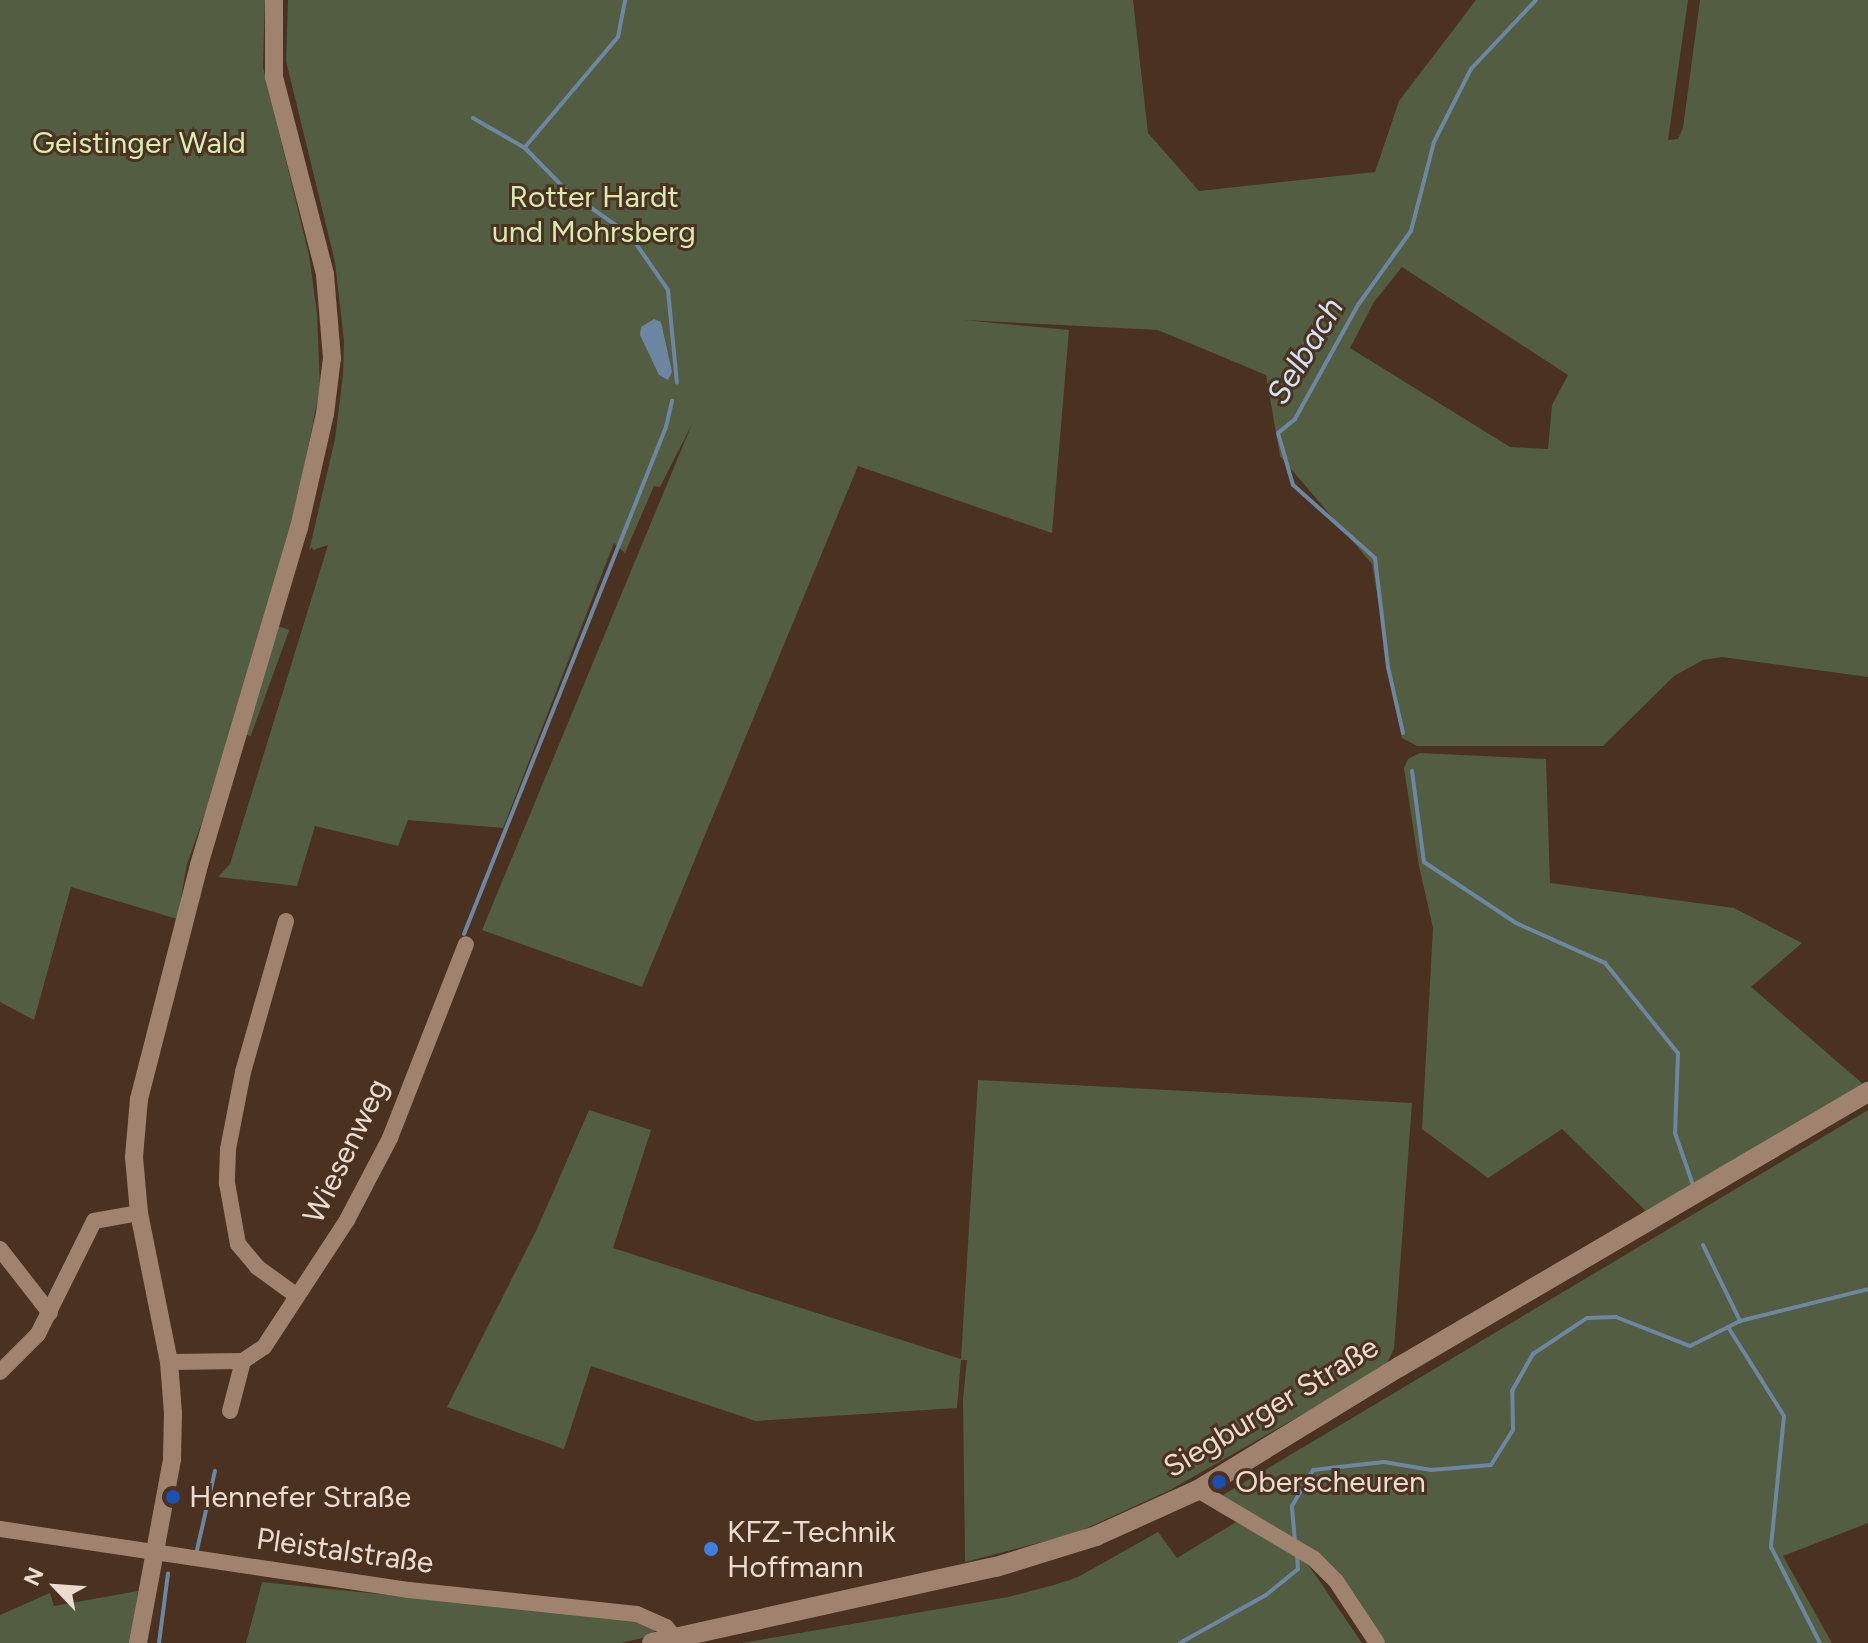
<!DOCTYPE html>
<html>
<head>
<meta charset="utf-8">
<style>
  body { margin:0 }
  #map { position:relative; width:1868px; height:1643px; overflow:hidden; background:#4a3120; font-family:Figtree,sans-serif }
  div>[style] { position:absolute }
  [style*='--x'] { left:calc(var(--x)*1px); top:calc(var(--y)*1px); width:calc(var(--w)*1px); rotate:calc(var(--a)*1deg) }
  .green>* { inset:0; background:#525d41; transform-origin:0 0 }
  .water>* { inset:0; background:#6d87a2 }
  .stream>* { height:4px; margin:-2px; padding:0 2px; transform-origin:2px; border-radius:2px; background:#6d87a2 }
  .minor>* { height:16px; margin:-8px; padding:0 8px; transform-origin:8px; border-radius:8px; background:#a0836f }
  .tertiary>* { height:18px; margin:-9px; padding:0 9px; transform-origin:9px; border-radius:9px; background:#a0836f }
  .secondary>* { height:20px; margin:-10px; padding:0 10px; transform-origin:10px; border-radius:10px; background:#a0836f }
  .dots>* { width:22px; height:22px; translate:-50% -50%; box-sizing:border-box; border:4px solid #4a3120; border-radius:50% }
  span { translate:-50% -50%; white-space:nowrap; text-align:center; line-height:1.15; -webkit-text-stroke:6px #4a3120; paint-order:stroke }
  .park-label { font-size:30px; color:#d6ecb1 }
  .street-label { font-size:30px; color:#ebdbd0 }
  .poi-label { font-size:30px; color:#ebdbd0 }
  .left { translate:0 -50%; text-align:left }
  .water-label { font-size:32px; color:#d1e3f6; font-style:italic }
  .north { position:absolute; left:16px; top:1547px; width:80px; height:80px; -webkit-text-stroke:6px #4a3120; paint-order:stroke; rotate:295deg; font-size:22px; font-weight:700; line-height:32px; text-align:center; color:#ebdbd0 }
  .north::after { content:''; display:block; margin:auto; width:28px; height:36px; background:#ebdbd0; clip-path:polygon(50% 0,100% 100%,50% 72%,0 100%) }
</style>
</head>
<body>
<div id="map">
  <div class="green">
    <div style="clip-path:polygon(0 0,265px 0,263px 67px,309px 255px,317px 313px,320px 388px,292px 526px,217px 780px,187px 864px,177px 919px,71px 887px,34px 1020px,0 1002px)"></div>
    <div style="clip-path:polygon(evenodd,288px 0,1133px 0,1148px 133px,1199px 191px,1375px 172px,1399px 101px,1476px 0,1688px 0,1668px 140px,1678px 139px,1683px 128px,1700px 0,1868px 0,1868px 677px,1722px 657px,1703px 660px,1674px 676px,1603px 746px,1417px 746px,1402px 738px,1372px 564px,1280px 456px,1266px 375px,1158px 330px,964px 320px,1069px 330px,1052px 533px,858px 466px,642px 987px,482px 930px,692px 424px,660px 487px,654px 486px,625px 553px,614px 543px,503px 828px,408px 820px,398px 846px,315px 826px,297px 886px,218px 877px,230px 864px,328px 545px,313px 550px,312px 547px,309px 551px,335px 439px,343px 375px,344px 341px,335px 262px,286px 61px,288px 0,1402px 267px,1568px 375px,1552px 405px,1548px 449px,1510px 447px,1350px 348px,1374px 302px,1402px 267px)"></div>
    <div style="left:278px;top:626px;width:12px;height:113px;rotate:20deg"></div>
    <div style="clip-path:polygon(1420px 753px,1546px 759px,1550px 883px,1734px 908px,1802px 943px,1751px 987px,1863px 1084px,1650px 1215px,1562px 1129px,1488px 1178px,1422px 1129px,1433px 928px,1419px 866px,1404px 768px,1408px 759px)"></div>
    <div style="clip-path:polygon(978px 1080px,1412px 1103px,1394px 1349px,1385px 1367px,1170px 1490px,1076px 1533px,965px 1562px,963px 1399px,967px 1360px,961px 1360px,957px 1408px,756px 1421px,591px 1366px,564px 1449px,447px 1407px,537px 1229px,589px 1110px,651px 1130px,613px 1248px,961px 1359px)"></div>
    <div style="clip-path:polygon(1868px 1110px,1868px 1523px,1783px 1556px,1832px 1643px,1383px 1643px,1318px 1553px,1218px 1498px)"></div>
    <div style="clip-path:polygon(1236px 1522px,1307px 1563px,1362px 1643px,742px 1643px,1008px 1597px,1054px 1585px,1078px 1577px,1158px 1532px,1177px 1558px)"></div>
    <div style="clip-path:polygon(262px 1582px,652px 1622px,655px 1635px,621px 1643px,246px 1643px)"></div>
    <div style="clip-path:polygon(138px 1591px,130px 1643px,0 1643px,0 1615px,50px 1593px,54px 1606px)"></div>
  </div>
  <div class="water">
    <div style="clip-path:polygon(654px 319px,661px 322px,672px 372px,668px 380px,659px 375px,640px 335px,641px 327px)"></div>
  </div>
  <div class="stream">
    <div style="--x:473;--y:118;--w:60;--a:30"></div>
    <div style="--x:525;--y:148;--w:60;--a:45.7"></div>
    <div style="--x:567;--y:191;--w:77;--a:34.9"></div>
    <div style="--x:630;--y:235;--w:67;--a:55.4"></div>
    <div style="--x:668;--y:290;--w:93;--a:84.5"></div>
    <div style="--x:525;--y:147;--w:144;--a:-49.8"></div>
    <div style="--x:618;--y:37;--w:38;--a:-79"></div>
    <div style="--x:1403;--y:733;--w:68;--a:-102.8"></div>
    <div style="--x:1388;--y:667;--w:110;--a:-96.8"></div>
    <div style="--x:1375;--y:558;--w:110;--a:-138.3"></div>
    <div style="--x:1293;--y:485;--w:54;--a:-106.1"></div>
    <div style="--x:1278;--y:433;--w:22;--a:-39"></div>
    <div style="--x:1295;--y:419;--w:130;--a:-61.1"></div>
    <div style="--x:1358;--y:305;--w:91;--a:-54.4"></div>
    <div style="--x:1411;--y:231;--w:92;--a:-75.5"></div>
    <div style="--x:1434;--y:142;--w:82;--a:-63.1"></div>
    <div style="--x:1471;--y:69;--w:95;--a:-46.7"></div>
    <div style="--x:1412;--y:771;--w:92;--a:82.5"></div>
    <div style="--x:1424;--y:862;--w:110;--a:33.5"></div>
    <div style="--x:1516;--y:923;--w:98;--a:24.2"></div>
    <div style="--x:1605;--y:963;--w:116;--a:51"></div>
    <div style="--x:1678;--y:1053;--w:80;--a:92.1"></div>
    <div style="--x:1675;--y:1133;--w:52;--a:70.9"></div>
    <div style="--x:464;--y:934;--w:546;--a:-68.28"></div>
    <div style="--x:666;--y:427;--w:27;--a:-77"></div>
    <div style="--x:1703;--y:1245;--w:85;--a:64"></div>
    <div style="--x:1728;--y:1327;--w:105;--a:57.8"></div>
    <div style="--x:1784;--y:1416;--w:132;--a:95.7"></div>
    <div style="--x:1771;--y:1547;--w:108;--a:63"></div>
    <div style="--x:1295;--y:1542;--w:36;--a:-95"></div>
    <div style="--x:1292;--y:1506;--w:42;--a:-59.7"></div>
    <div style="--x:1313;--y:1470;--w:71;--a:-6.4"></div>
    <div style="--x:1384;--y:1462;--w:48;--a:9.7"></div>
    <div style="--x:1431;--y:1470;--w:60;--a:-4.8"></div>
    <div style="--x:1491;--y:1465;--w:41;--a:-57.8"></div>
    <div style="--x:1513;--y:1430;--w:39;--a:-91"></div>
    <div style="--x:1512;--y:1391;--w:43;--a:-60.4"></div>
    <div style="--x:1533;--y:1354;--w:65;--a:-33.7"></div>
    <div style="--x:1587;--y:1318;--w:29;--a:-2"></div>
    <div style="--x:1616;--y:1317;--w:79;--a:21.4"></div>
    <div style="--x:1690;--y:1346;--w:56;--a:-26.6"></div>
    <div style="--x:1740;--y:1321;--w:132;--a:-14"></div>
    <div style="--x:197;--y:1550;--w:81;--a:-77.2"></div>
    <div style="--x:159;--y:1643;--w:70;--a:-82.6"></div>
    <div style="--x:1180;--y:1643;--w:98;--a:-29.2"></div>
    <div style="--x:1266;--y:1595;--w:41;--a:-39.1"></div>
    <div style="--x:1298;--y:1569;--w:15;--a:-94"></div>
  </div>
  <div class="minor">
    <div style="--x:286;--y:921;--w:157;--a:105.9"></div>
    <div style="--x:243;--y:1072;--w:78;--a:101"></div>
    <div style="--x:228;--y:1149;--w:34;--a:92"></div>
    <div style="--x:227;--y:1183;--w:62;--a:79.8"></div>
    <div style="--x:238;--y:1244;--w:30;--a:50"></div>
    <div style="--x:257;--y:1267;--w:49;--a:35.9"></div>
    <div style="--x:0;--y:1249;--w:81;--a:52"></div>
    <div style="--x:169;--y:1362;--w:74;--a:-0.8"></div>
    <div style="--x:243;--y:1361;--w:25;--a:-34"></div>
    <div style="--x:264;--y:1347;--w:152;--a:-56.8"></div>
    <div style="--x:347;--y:1220;--w:93;--a:-62.3"></div>
    <div style="--x:390;--y:1138;--w:208;--a:-68.6"></div>
    <div style="--x:0;--y:1372;--w:54;--a:-45"></div>
    <div style="--x:38;--y:1334;--w:126;--a:-63.6"></div>
    <div style="--x:94;--y:1221;--w:46;--a:-10.1"></div>
    <div style="--x:230;--y:1411;--w:52;--a:-75.4"></div>
    <div style="--x:1198;--y:1490;--w:135;--a:30.7"></div>
    <div style="--x:1314;--y:1559;--w:31;--a:45"></div>
    <div style="--x:1336;--y:1581;--w:74;--a:56.5"></div>
    <div style="--x:0;--y:1529;--w:414;--a:8.5"></div>
    <div style="--x:409;--y:1590;--w:229;--a:6"></div>
    <div style="--x:637;--y:1614;--w:32;--a:24"></div>
    <div style="--x:666;--y:1627;--w:14;--a:51"></div>
  </div>
  <div class="tertiary">
    <div style="--x:138;--y:1643;--w:187;--a:-79.5"></div>
    <div style="--x:172;--y:1459;--w:46;--a:-88.8"></div>
    <div style="--x:173;--y:1413;--w:51;--a:-94.5"></div>
    <div style="--x:169;--y:1362;--w:152;--a:-101.4"></div>
    <div style="--x:139;--y:1213;--w:56;--a:-95.1"></div>
    <div style="--x:134;--y:1157;--w:58;--a:-85.1"></div>
    <div style="--x:139;--y:1099;--w:242;--a:-75.6"></div>
    <div style="--x:199;--y:865;--w:352;--a:-73.5"></div>
    <div style="--x:299;--y:528;--w:117;--a:-77.2"></div>
    <div style="--x:325;--y:414;--w:56;--a:-82.9"></div>
    <div style="--x:332;--y:358;--w:84;--a:-94.8"></div>
    <div style="--x:325;--y:274;--w:203;--a:-104.5"></div>
    <div style="--x:274;--y:77;--w:77;--a:-90"></div>
  </div>
  <div class="secondary">
    <div style="--x:652;--y:1643;--w:352;--a:-12.5"></div>
    <div style="--x:996;--y:1567;--w:105;--a:-17.2"></div>
    <div style="--x:1096;--y:1536;--w:112;--a:-24.3"></div>
    <div style="--x:1198;--y:1490;--w:236;--a:-31.5"></div>
    <div style="--x:1399;--y:1367;--w:544;--a:-30.39"></div>
  </div>
  <div class="dots">
    <div style="left:1219px;top:1482px;background:#1a4fb4"></div>
    <div style="left:173px;top:1497px;background:#1a4fb4"></div>
    <div style="left:711px;top:1549px;background:#3f7fe0"></div>
  </div>
  <div class="park-label">
    <span style="left:139px;top:143px">Geistinger Wald</span>
    <span style="left:594px;top:214px">Rotter Hardt<br>und Mohrsberg</span>
  </div>
  <div class="street-label">
    <span style="left:346px;top:1151px;rotate:-64deg">Wiesenweg</span>
    <span style="left:1271px;top:1407px;rotate:-31deg">Siegburger Straße</span>
    <span style="left:345px;top:1551px;rotate:8deg">Pleistalstraße</span>
  </div>
  <div class="poi-label">
    <span class="left" style="left:1235px;top:1482px">Oberscheuren</span>
    <span class="left" style="left:189px;top:1497px">Hennefer Straße</span>
    <span class="left" style="left:727px;top:1549px">KFZ-Technik<br>Hoffmann</span>
  </div>
  <div class="water-label">
    <span style="left:1305px;top:351px;rotate:-59deg">Selbach</span>
  </div>
  <div class="north">N</div>
</div>
</body>
</html>
